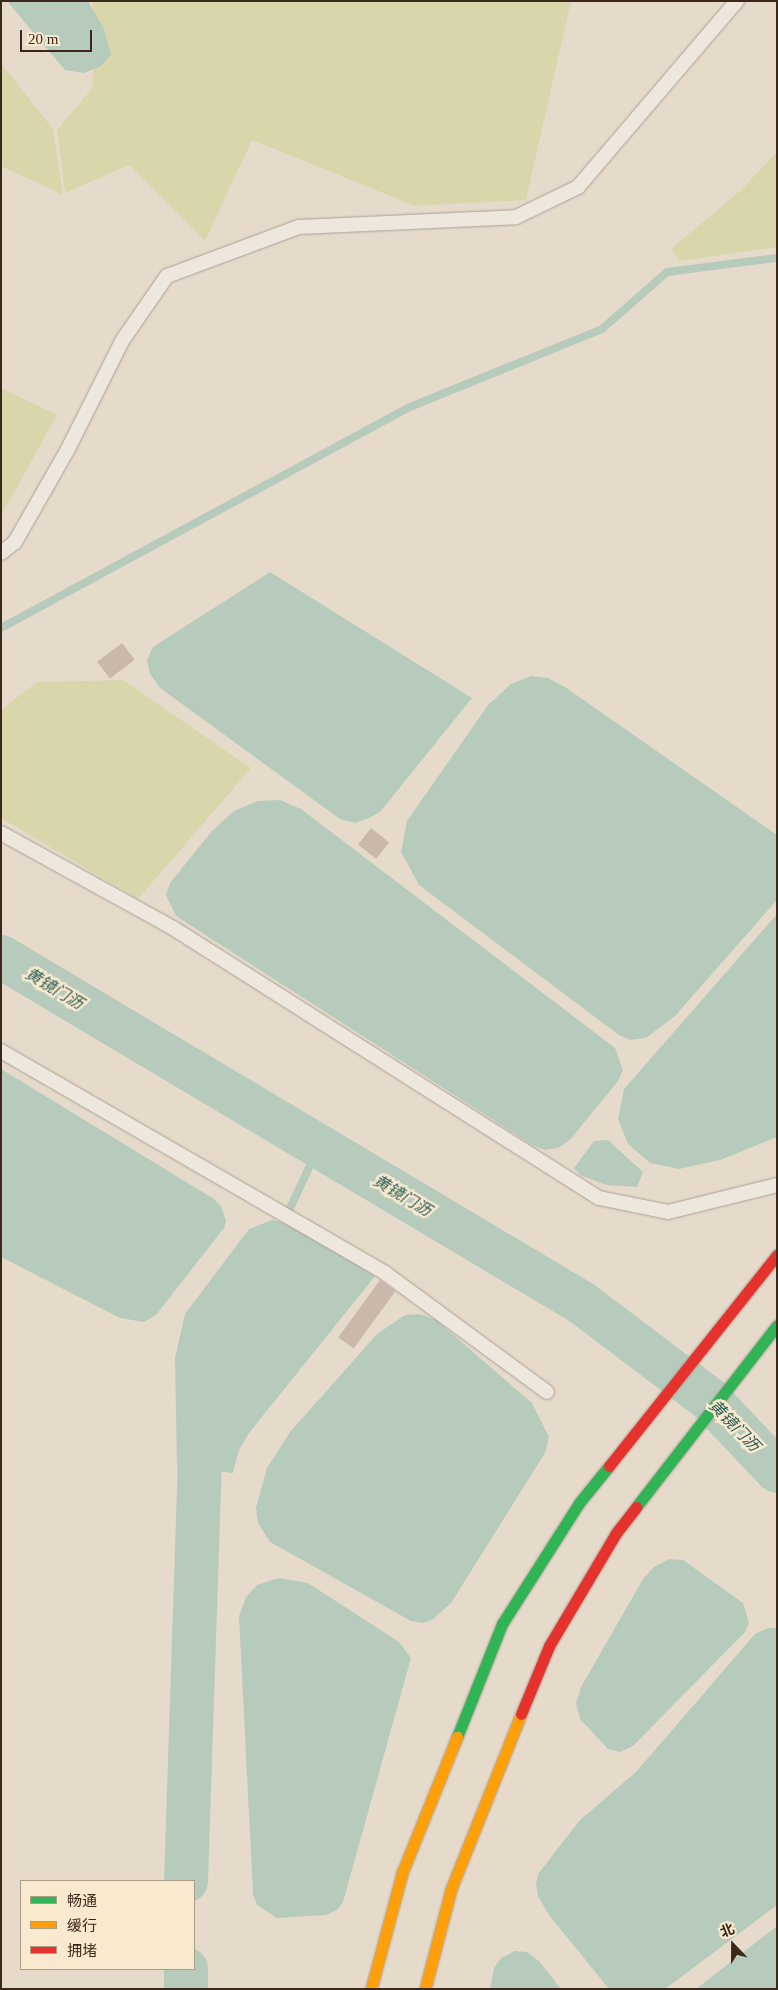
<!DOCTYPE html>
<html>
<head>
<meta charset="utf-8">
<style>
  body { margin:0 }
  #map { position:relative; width:778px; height:1990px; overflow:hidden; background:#e6dbcb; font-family:"Times New Roman","Noto Sans SC",serif }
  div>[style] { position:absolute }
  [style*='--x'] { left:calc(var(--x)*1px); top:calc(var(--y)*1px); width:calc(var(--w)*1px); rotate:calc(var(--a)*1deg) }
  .green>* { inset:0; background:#dad6ac }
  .water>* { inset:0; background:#b7cbbd }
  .stream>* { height:8px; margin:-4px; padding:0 4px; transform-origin:4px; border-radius:4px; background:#b7cbbd }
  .river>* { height:44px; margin:-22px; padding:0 22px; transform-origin:22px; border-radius:22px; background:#b7cbbd }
  .building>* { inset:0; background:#cab8ab; transform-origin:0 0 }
  .roads { filter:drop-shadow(0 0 1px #aba094) drop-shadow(0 0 1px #aba094) }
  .lane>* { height:14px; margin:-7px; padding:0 7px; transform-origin:7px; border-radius:7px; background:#eee7dd }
  .fast>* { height:11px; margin:-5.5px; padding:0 5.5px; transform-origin:5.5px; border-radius:5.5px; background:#30b455 }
  .slow>* { height:11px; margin:-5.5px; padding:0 5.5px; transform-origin:5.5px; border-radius:5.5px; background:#ff9f0a }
  .jam>* { height:11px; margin:-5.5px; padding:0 5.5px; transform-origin:5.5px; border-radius:5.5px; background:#e5322d }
  span { translate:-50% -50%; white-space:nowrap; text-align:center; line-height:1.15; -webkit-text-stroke:5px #f9e9cf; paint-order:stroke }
  .water-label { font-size:16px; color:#295c54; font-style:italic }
  .frame { position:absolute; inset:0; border:2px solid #3b281b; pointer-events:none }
  .legend { position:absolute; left:20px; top:1880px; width:175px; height:90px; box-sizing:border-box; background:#f9e9cf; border:1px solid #ad9c87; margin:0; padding:6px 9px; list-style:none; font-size:15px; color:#3b281b }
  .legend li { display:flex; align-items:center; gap:10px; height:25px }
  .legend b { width:25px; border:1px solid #ad9c87 }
  .north { position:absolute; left:708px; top:1920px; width:50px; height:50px; -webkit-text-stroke:4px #f9e9cf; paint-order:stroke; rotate:338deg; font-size:14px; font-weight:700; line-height:20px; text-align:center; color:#3b281b }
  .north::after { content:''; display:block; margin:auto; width:18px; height:22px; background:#3b281b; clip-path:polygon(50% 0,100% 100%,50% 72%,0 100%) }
  .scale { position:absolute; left:20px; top:30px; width:72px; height:22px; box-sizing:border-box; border:2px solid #3b281b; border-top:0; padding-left:6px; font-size:15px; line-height:18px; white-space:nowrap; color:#3b281b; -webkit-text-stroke:4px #f9e9cf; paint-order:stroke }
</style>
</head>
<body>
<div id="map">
  <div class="green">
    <div style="clip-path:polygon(93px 1px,571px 1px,526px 200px,415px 206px,252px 140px,205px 241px,129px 165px,65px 193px,57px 130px,93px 87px)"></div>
    <div style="clip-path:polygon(1px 63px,53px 129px,63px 195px,1px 166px)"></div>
    <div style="clip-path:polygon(777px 152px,777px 247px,680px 261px,671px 249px,741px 190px)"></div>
    <div style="clip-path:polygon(1px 388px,57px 415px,1px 516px)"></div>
    <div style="clip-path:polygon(123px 680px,251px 768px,138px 899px,1px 818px,1px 710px,37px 682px)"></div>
  </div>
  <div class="water">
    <div style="clip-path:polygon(7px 1px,88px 1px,104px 29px,111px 55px,101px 66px,84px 73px,65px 70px)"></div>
    <div style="clip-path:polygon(270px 572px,472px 698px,380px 812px,369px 818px,355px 823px,340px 819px,160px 688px,150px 674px,147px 660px,153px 647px)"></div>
    <div style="clip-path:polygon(531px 676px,548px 678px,565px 687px,777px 835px,777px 900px,675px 1016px,646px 1038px,630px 1040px,619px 1035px,419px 885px,401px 852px,407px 821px,488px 705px,511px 684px)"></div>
    <div style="clip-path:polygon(280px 800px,301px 809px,615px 1048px,623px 1070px,618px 1081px,570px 1140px,558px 1148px,545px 1150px,532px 1145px,176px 916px,166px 895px,170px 883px,212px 831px,234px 811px,258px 801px)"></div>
    <div style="clip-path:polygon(777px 914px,777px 1137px,720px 1160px,679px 1169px,650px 1163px,628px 1144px,618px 1119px,624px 1089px)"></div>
    <div style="clip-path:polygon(1px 1069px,214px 1199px,221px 1206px,226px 1221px,224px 1228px,156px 1315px,144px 1322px,120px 1318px,1px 1257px)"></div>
    <div style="clip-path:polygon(608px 1140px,643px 1172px,637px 1187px,606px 1185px,580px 1175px,574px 1168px,594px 1141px)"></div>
    <div style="clip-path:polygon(272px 1220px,292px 1225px,375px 1276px,249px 1433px,239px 1450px,233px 1473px,177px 1466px,175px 1358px,185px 1314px,249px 1229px)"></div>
    <div style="clip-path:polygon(420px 1314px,436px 1320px,532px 1403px,549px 1437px,545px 1453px,451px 1603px,433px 1619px,423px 1623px,411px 1621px,270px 1542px,258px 1523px,256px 1508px,267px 1468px,290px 1432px,377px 1334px,405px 1315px)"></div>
    <div style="clip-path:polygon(669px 1559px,683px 1560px,743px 1603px,749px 1623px,745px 1632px,633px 1746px,620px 1752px,608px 1749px,580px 1719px,576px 1703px,581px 1687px,643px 1579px,654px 1567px)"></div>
    <div style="clip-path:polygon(279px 1578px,308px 1583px,399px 1642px,411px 1658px,343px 1902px,337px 1910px,326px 1915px,277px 1918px,257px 1905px,253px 1894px,239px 1616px,246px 1597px,257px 1585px)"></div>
    <div style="clip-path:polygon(768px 1628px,777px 1628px,777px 1905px,665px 1989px,609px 1989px,549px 1915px,538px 1896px,536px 1885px,538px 1874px,580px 1820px,636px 1772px,755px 1634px)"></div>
    <div style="clip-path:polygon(777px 1926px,777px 1989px,696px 1989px)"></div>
    <div style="clip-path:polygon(515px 1951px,527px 1952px,539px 1961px,561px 1989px,490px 1989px,494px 1968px,501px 1958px)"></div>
  </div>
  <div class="stream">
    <div style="--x:1;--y:628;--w:465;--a:-28.4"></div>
    <div style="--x:410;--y:407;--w:207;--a:-22.1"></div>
    <div style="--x:602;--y:329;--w:86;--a:-41.2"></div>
    <div style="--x:667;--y:272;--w:111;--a:-7.3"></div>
    <div style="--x:286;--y:1217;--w:78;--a:-65.1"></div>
  </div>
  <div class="river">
    <div style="--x:1;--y:957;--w:676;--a:30.77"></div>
    <div style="--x:582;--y:1303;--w:159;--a:37.1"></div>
    <div style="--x:709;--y:1399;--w:99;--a:46.6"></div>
    <div style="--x:186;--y:1881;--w:424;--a:-88.1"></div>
    <div style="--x:186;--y:1989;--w:20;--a:-90"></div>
  </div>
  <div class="building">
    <div style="left:122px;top:643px;width:21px;height:31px;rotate:53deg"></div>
    <div style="left:371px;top:828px;width:23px;height:21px;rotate:38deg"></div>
    <div style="left:380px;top:1280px;width:19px;height:71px;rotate:36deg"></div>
  </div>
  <div class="roads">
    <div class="lane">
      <div style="--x:1;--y:553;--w:18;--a:-38"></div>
      <div style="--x:15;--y:542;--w:107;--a:-60.3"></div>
      <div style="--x:68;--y:449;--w:121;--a:-63.4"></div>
      <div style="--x:122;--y:341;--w:79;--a:-55.3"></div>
      <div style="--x:167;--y:276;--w:141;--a:-20.4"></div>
      <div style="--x:299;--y:227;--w:217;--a:-2.6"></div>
      <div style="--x:516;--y:217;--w:69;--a:-25.8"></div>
      <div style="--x:578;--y:187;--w:245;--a:-49.5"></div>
      <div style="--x:1;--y:833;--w:196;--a:28.9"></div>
      <div style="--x:173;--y:928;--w:504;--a:32.37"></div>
      <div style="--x:599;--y:1198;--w:70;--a:11.5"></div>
      <div style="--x:668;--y:1212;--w:112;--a:-13.9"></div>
      <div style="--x:1;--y:1051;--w:444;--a:30"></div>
      <div style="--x:385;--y:1273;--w:201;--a:36.3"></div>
    </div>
    <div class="fast">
      <div style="--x:636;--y:1507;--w:230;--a:-52.2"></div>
      <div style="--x:457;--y:1737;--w:122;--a:-68.3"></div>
      <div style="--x:502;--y:1624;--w:143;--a:-57.5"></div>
      <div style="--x:579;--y:1503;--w:48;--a:-51"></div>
    </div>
    <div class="slow">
      <div style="--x:371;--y:1989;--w:120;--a:-75"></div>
      <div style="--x:402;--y:1873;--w:147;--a:-68"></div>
      <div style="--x:425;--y:1989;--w:103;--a:-75.4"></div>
      <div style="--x:451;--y:1889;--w:188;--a:-68.2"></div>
    </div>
    <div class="jam">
      <div style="--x:609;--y:1466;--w:270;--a:-51.5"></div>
      <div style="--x:521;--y:1714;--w:74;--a:-67.6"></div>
      <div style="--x:549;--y:1646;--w:131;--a:-59.3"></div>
      <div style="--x:616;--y:1533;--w:33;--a:-52"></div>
    </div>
  </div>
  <div class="water-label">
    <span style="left:54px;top:989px;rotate:31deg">黄镜门沥</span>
    <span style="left:402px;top:1196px;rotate:31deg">黄镜门沥</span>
    <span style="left:734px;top:1426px;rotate:46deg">黄镜门沥</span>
  </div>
  <div class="frame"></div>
  <ul class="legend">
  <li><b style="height:6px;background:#30b455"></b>畅通</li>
  <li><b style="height:6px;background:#ff9f0a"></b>缓行</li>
  <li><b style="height:6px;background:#e5322d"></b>拥堵</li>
  </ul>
  <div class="north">北</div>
  <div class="scale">20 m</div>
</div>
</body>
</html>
